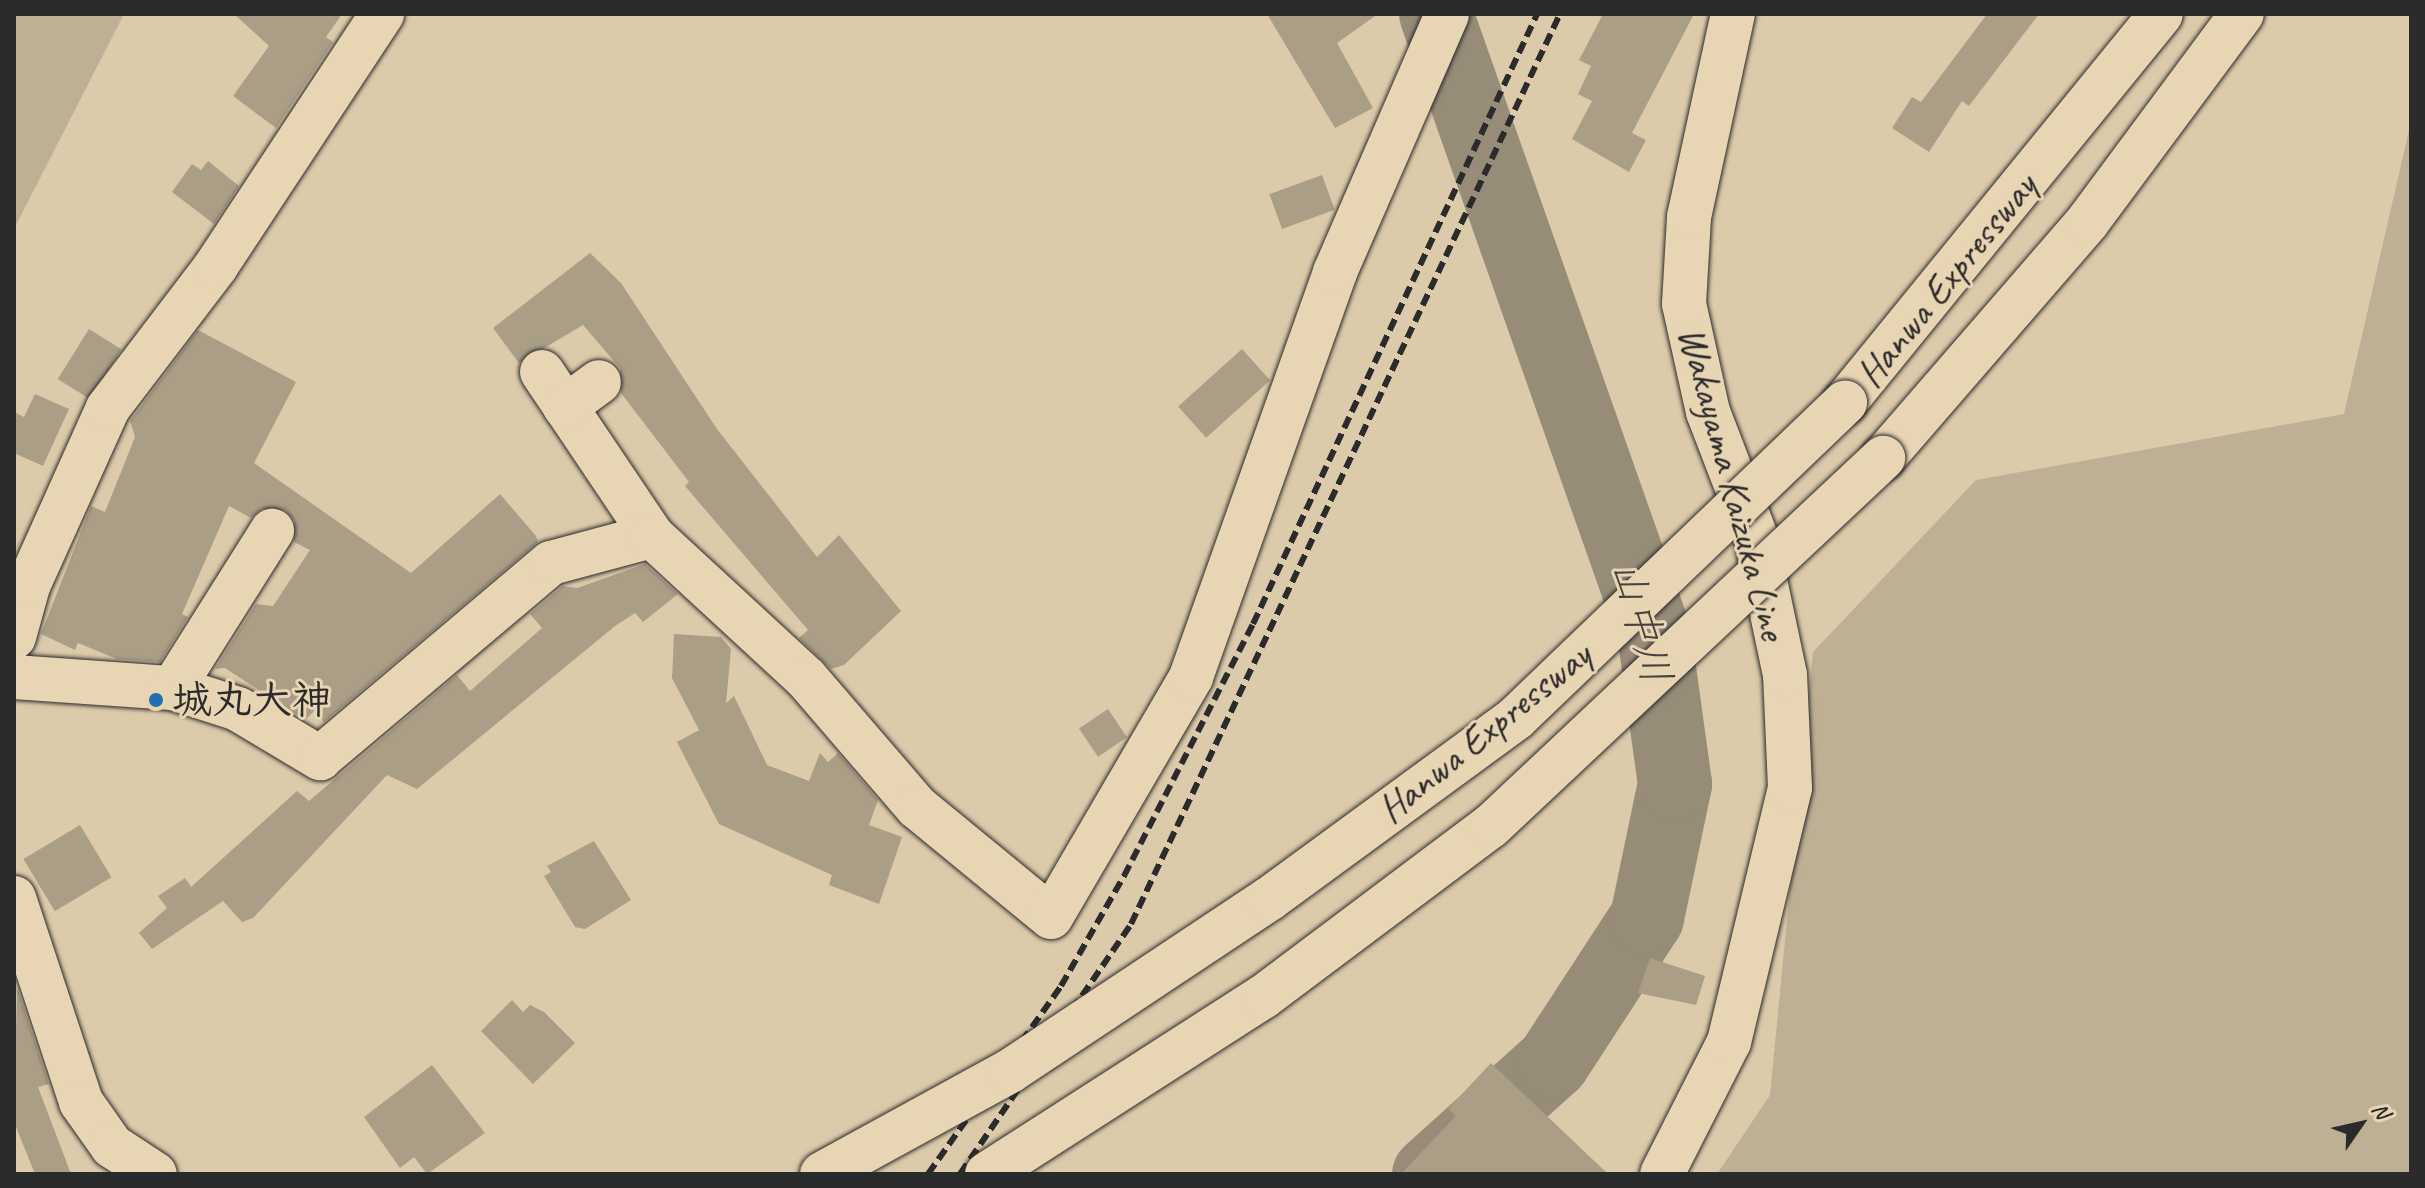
<!DOCTYPE html>
<html>
<head>
<meta charset="utf-8">
<style>
  body { margin:0 }
  #map { position:relative; width:2425px; height:1188px; overflow:hidden; background:#dccbab; font-family:Caveat,"Klee One",sans-serif }
  div>[style] { position:absolute }
  [style*='--x'] { left:calc(var(--x)*1px); top:calc(var(--y)*1px); width:calc(var(--w)*1px); rotate:calc(var(--a)*1deg) }
  .green>* { inset:0; background:#beb095 }
  .river>* { height:74px; margin:-37px; padding:0 37px; transform-origin:37px; border-radius:37px; background:#968c78 }
  .building>* { inset:0; background:#aa9e87; transform-origin:0 0 }
  .roads { filter:drop-shadow(0 0 2px #2b2b2b) drop-shadow(0 0 2px #2b2b2b) }
  .street>* { height:44px; margin:-22px; padding:0 22px; transform-origin:22px; border-radius:22px; background:#e7d5b3 }
  .primary>* { height:44px; margin:-22px; padding:0 22px; transform-origin:22px; border-radius:22px; background:#e7d5b3 }
  .highway>* { height:44px; margin:-22px; padding:0 22px; transform-origin:22px; border-radius:22px; background:#e7d5b3 }
  .rail>* { height:6px; margin-top:-3px; transform-origin:0; background:repeating-linear-gradient(90deg,#2b2b2b 0 12px,transparent 0 18px) }
  .bridges { filter:drop-shadow(0 0 2px #2b2b2b) drop-shadow(0 0 2px #2b2b2b) }
  .highway-bridge>* { height:44px; margin:-22px; padding:0 22px; transform-origin:22px; border-radius:22px; background:#e7d5b3 }
  .dots>* { width:22px; height:22px; translate:-50% -50%; box-sizing:border-box; border:4px solid #e7d5b3; border-radius:50% }
  span { translate:-50% -50%; white-space:nowrap; text-align:center; line-height:1.15; -webkit-text-stroke:6px #e7d5b3; paint-order:stroke }
  .street-label { font-size:40px; color:#2b2b2b }
  .poi-label { font-size:40px; color:#2b2b2b; font-weight:700 }
  .left { translate:0 -50%; text-align:left }
  .water-label { font-size:42px; color:#46433e; font-style:italic }
  .frame { position:absolute; inset:0; border:16px solid #2b2b2b; pointer-events:none }
  .north { position:absolute; left:2321px; top:1084px; width:80px; height:80px; -webkit-text-stroke:6px #e7d5b3; paint-order:stroke; rotate:56deg; font-size:22px; font-weight:700; line-height:32px; text-align:center; color:#2b2b2b }
  .north::after { content:''; display:block; margin:auto; width:28px; height:36px; background:#2b2b2b; clip-path:polygon(50% 0,100% 100%,50% 72%,0 100%) }
</style>
</head>
<body>
<div id="map">
  <div class="green">
    <div style="clip-path:polygon(14px 14px,124px 14px,14px 229px)"></div>
    <div style="clip-path:polygon(2411px 121px,2411px 1174px,1717px 1174px,1770px 1095px,1813px 652px,1976px 480px,2344px 414px)"></div>
  </div>
  <div class="river">
    <div style="--x:1429;--y:1174;--w:167;--a:-42.1"></div>
    <div style="--x:1553;--y:1062;--w:172;--a:-56.9"></div>
    <div style="--x:1647;--y:918;--w:137;--a:-78.2"></div>
    <div style="--x:1675;--y:784;--w:152;--a:-97.9"></div>
    <div style="--x:1654;--y:633;--w:656;--a:-109.4"></div>
  </div>
  <div class="building">
    <div style="clip-path:polygon(234px 14px,342px 14px,326px 37px,333px 42px,276px 128px,233px 96px,269px 46px)"></div>
    <div style="clip-path:polygon(1267px 14px,1378px 14px,1337px 43px,1373px 108px,1335px 128px)"></div>
    <div style="clip-path:polygon(1603px 14px,1694px 14px,1632px 133px,1646px 140px,1629px 172px,1572px 139px,1592px 101px,1578px 94px,1591px 66px,1579px 60px)"></div>
    <div style="clip-path:polygon(1987px 14px,2039px 14px,1969px 106px,1962px 101px,1929px 152px,1892px 128px,1912px 97px,1921px 102px)"></div>
    <div style="clip-path:polygon(208px 161px,239px 186px,214px 224px,172px 192px,192px 164px,201px 170px)"></div>
    <div style="left:1322px;top:175px;width:37px;height:56px;rotate:70deg"></div>
    <div style="clip-path:polygon(590px 253px,621px 283px,717px 429px,817px 557px,839px 535px,901px 611px,844px 665px,831px 669px,799px 638px,808px 630px,685px 486px,689px 482px,621px 393px,620px 368px,583px 325px,519px 363px,493px 328px)"></div>
    <div style="left:89px;top:329px;width:38px;height:59px;rotate:32deg"></div>
    <div style="clip-path:polygon(198px 330px,296px 382px,254px 463px,411px 573px,500px 494px,536px 536px,538px 542px,324px 722px,314px 711px,305px 720px,225px 668px,215px 669px,256px 604px,273px 606px,310px 550px,294px 542px,294px 520px,285px 510px,261px 509px,251px 518px,229px 506px,182px 614px,188px 617px,160px 662px,117px 659px,78px 643px,75px 650px,41px 634px,91px 506px,105px 512px,135px 437px,130px 421px)"></div>
    <div style="left:1242px;top:349px;width:42px;height:86px;rotate:48deg"></div>
    <div style="clip-path:polygon(35px 394px,69px 409px,43px 466px,14px 453px,14px 412px,24px 417px)"></div>
    <div style="clip-path:polygon(645px 564px,678px 594px,643px 622px,635px 613px,615px 626px,417px 789px,387px 775px,253px 918px,242px 922px,223px 901px,152px 949px,139px 933px,167px 908px,158px 896px,185px 878px,191px 887px,297px 791px,309px 801px,457px 675px,470px 691px,542px 628px,530px 614px,563px 586px,577px 588px)"></div>
    <div style="clip-path:polygon(674px 634px,721px 637px,731px 649px,726px 703px,734px 696px,767px 765px,809px 781px,820px 753px,828px 762px,838px 753px,878px 800px,869px 825px,902px 837px,879px 904px,829px 885px,832px 875px,719px 824px,677px 742px,699px 730px,672px 678px)"></div>
    <div style="left:1108px;top:709px;width:34px;height:35px;rotate:56deg"></div>
    <div style="left:80px;top:825px;width:61px;height:66px;rotate:59deg"></div>
    <div style="clip-path:polygon(594px 841px,631px 900px,585px 929px,575px 927px,544px 876px,551px 872px,547px 866px)"></div>
    <div style="clip-path:polygon(1650px 958px,1705px 976px,1696px 1005px,1638px 993px)"></div>
    <div style="clip-path:polygon(17px 987px,49px 1084px,38px 1087px,71px 1174px,35px 1174px,14px 1122px)"></div>
    <div style="clip-path:polygon(512px 1000px,523px 1012px,530px 1005px,544px 1012px,575px 1043px,533px 1084px,481px 1031px)"></div>
    <div style="clip-path:polygon(1491px 1063px,1608px 1174px,1401px 1174px,1456px 1116px,1448px 1109px)"></div>
    <div style="clip-path:polygon(432px 1065px,485px 1133px,427px 1174px,414px 1157px,400px 1168px,364px 1117px)"></div>
  </div>
  <div class="roads">
    <div class="street">
      <div style="--x:542;--y:372;--w:197;--a:56.1"></div>
      <div style="--x:565;--y:407;--w:42;--a:-36.3"></div>
      <div style="--x:14;--y:637;--w:53;--a:-74.6"></div>
      <div style="--x:28;--y:586;--w:195;--a:-65.8"></div>
      <div style="--x:108;--y:408;--w:178;--a:-52.7"></div>
      <div style="--x:216;--y:266;--w:302;--a:-56.6"></div>
      <div style="--x:14;--y:677;--w:159;--a:4"></div>
      <div style="--x:173;--y:688;--w:68;--a:17.9"></div>
      <div style="--x:238;--y:709;--w:96;--a:30.9"></div>
      <div style="--x:320;--y:758;--w:302;--a:-40.2"></div>
      <div style="--x:551;--y:563;--w:105;--a:-15"></div>
      <div style="--x:652;--y:536;--w:209;--a:42.7"></div>
      <div style="--x:806;--y:678;--w:170;--a:49.3"></div>
      <div style="--x:917;--y:807;--w:173;--a:39.4"></div>
      <div style="--x:1051;--y:917;--w:278;--a:-59.7"></div>
      <div style="--x:1191;--y:677;--w:430;--a:-70.4"></div>
      <div style="--x:1335;--y:272;--w:281;--a:-66.5"></div>
      <div style="--x:173;--y:688;--w:186;--a:-57.8"></div>
      <div style="--x:14;--y:898;--w:215;--a:71.8"></div>
      <div style="--x:81;--y:1102;--w:54;--a:54.8"></div>
      <div style="--x:112;--y:1146;--w:51;--a:33.1"></div>
    </div>
    <div class="primary">
      <div style="--x:1662;--y:1174;--w:148;--a:-63.1"></div>
      <div style="--x:1729;--y:1042;--w:261;--a:-76.5"></div>
      <div style="--x:1790;--y:788;--w:113;--a:-92.5"></div>
      <div style="--x:1785;--y:675;--w:141;--a:-101.9"></div>
      <div style="--x:1756;--y:537;--w:134;--a:-111"></div>
      <div style="--x:1708;--y:412;--w:111;--a:-102.5"></div>
      <div style="--x:1684;--y:304;--w:87;--a:-86.7"></div>
      <div style="--x:1689;--y:217;--w:208;--a:-77.8"></div>
    </div>
    <div class="highway">
      <div style="--x:1845;--y:402;--w:500;--a:-50.84"></div>
      <div style="--x:1883;--y:458;--w:313;--a:-49.1"></div>
      <div style="--x:2088;--y:221;--w:258;--a:-53.4"></div>
    </div>
  </div>
  <div class="rail">
    <div style="--x:928;--y:1174;--w:230;--a:-54.7"></div>
    <div style="--x:1061;--y:986;--w:127;--a:-60.2"></div>
    <div style="--x:1124;--y:876;--w:283;--a:-62.9"></div>
    <div style="--x:1253;--y:624;--w:673;--a:-65.03"></div>
    <div style="--x:960;--y:1174;--w:303;--a:-55.6"></div>
    <div style="--x:1131;--y:924;--w:1006;--a:-64.76"></div>
  </div>
  <div class="bridges">
    <div class="highway-bridge">
      <div style="--x:822;--y:1174;--w:214;--a:-28.7"></div>
      <div style="--x:1010;--y:1071;--w:311;--a:-33.6"></div>
      <div style="--x:1269;--y:899;--w:306;--a:-36.2"></div>
      <div style="--x:1516;--y:718;--w:456;--a:-43.8"></div>
      <div style="--x:987;--y:1174;--w:328;--a:-32.7"></div>
      <div style="--x:1263;--y:997;--w:285;--a:-36.9"></div>
      <div style="--x:1491;--y:826;--w:538;--a:-43.19"></div>
    </div>
  </div>
  <div class="dots">
    <div style="left:156px;top:700px;background:#1f6fb2"></div>
  </div>
  <div class="street-label">
    <span style="left:1946px;top:280px;rotate:-51deg">Hanwa Expressway</span>
    <span style="left:1733px;top:483px;rotate:75deg">Wakayama Kaizuka Line</span>
    <span style="left:1484px;top:732px;rotate:-39deg">Hanwa Expressway</span>
  </div>
  <div class="poi-label">
    <span class="left" style="left:172px;top:700px">城丸大神</span>
  </div>
  <div class="water-label">
    <span style="left:1641px;top:622px;rotate:75deg">山中川</span>
  </div>
  <div class="frame"></div>
  <div class="north">N</div>
</div>
</body>
</html>
